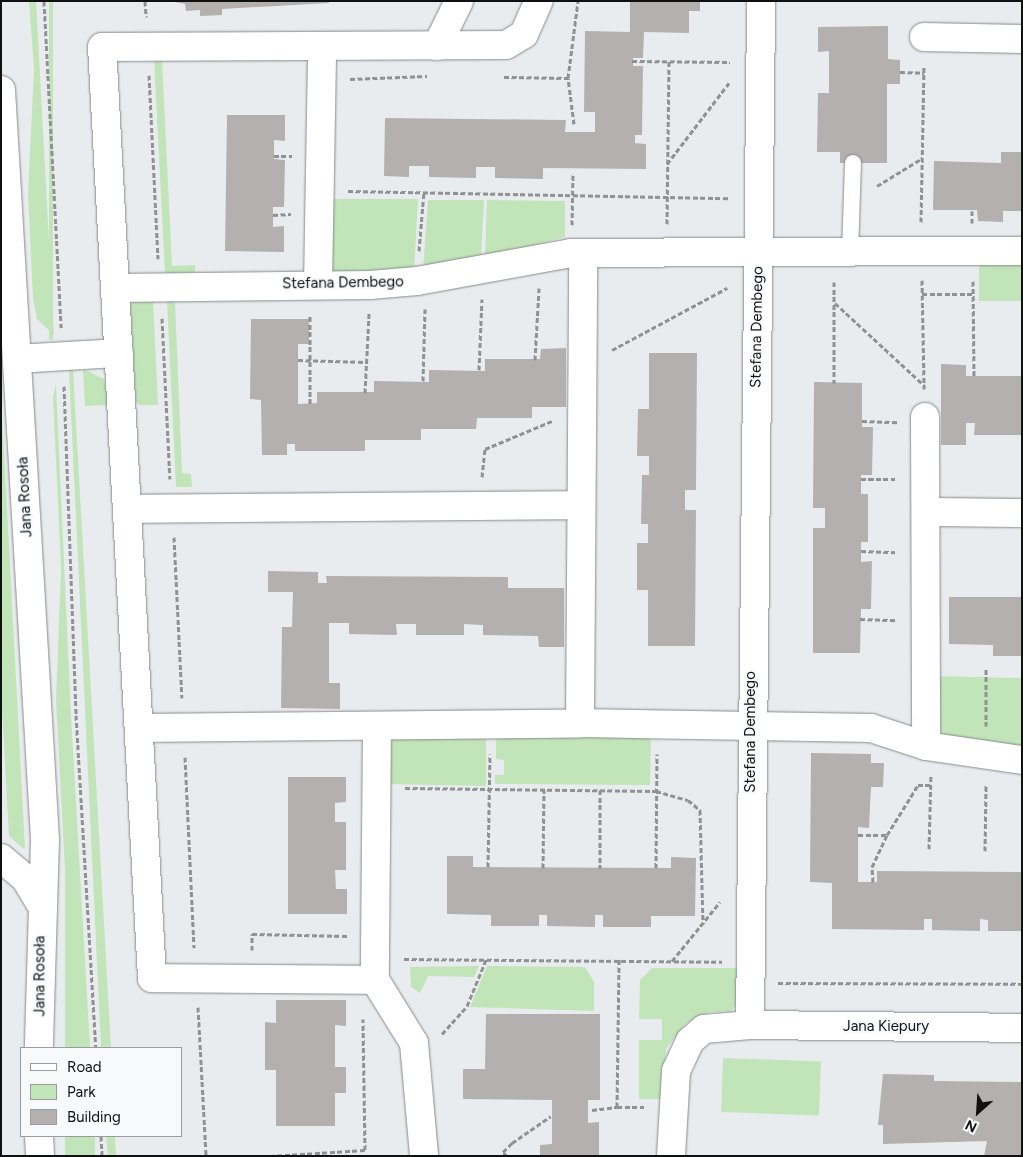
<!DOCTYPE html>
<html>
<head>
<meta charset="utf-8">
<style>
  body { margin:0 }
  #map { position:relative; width:1023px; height:1157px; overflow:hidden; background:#e9ecee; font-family:Figtree,sans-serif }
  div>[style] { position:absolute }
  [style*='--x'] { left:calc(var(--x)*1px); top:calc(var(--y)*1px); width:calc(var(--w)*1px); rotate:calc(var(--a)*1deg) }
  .green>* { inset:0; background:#c1e5b9; transform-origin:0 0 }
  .building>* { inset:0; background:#b3b0af }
  .path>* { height:3px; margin-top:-1.5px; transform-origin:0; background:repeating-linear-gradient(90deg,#8f9192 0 5px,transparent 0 7.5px) }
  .roads { filter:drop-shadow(0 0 1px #87898b) drop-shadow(0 0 1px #87898b) }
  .lane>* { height:16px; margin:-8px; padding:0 8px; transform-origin:8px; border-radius:8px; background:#fff }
  .street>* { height:28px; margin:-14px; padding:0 14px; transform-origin:14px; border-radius:14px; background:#fff }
  .secondary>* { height:28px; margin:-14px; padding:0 14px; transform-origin:14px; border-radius:14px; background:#fff }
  span { translate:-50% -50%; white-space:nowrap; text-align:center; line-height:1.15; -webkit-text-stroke:4.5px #f7f9fb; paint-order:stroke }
  .street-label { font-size:15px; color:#0f1010 }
  .frame { position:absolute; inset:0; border:2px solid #0f1010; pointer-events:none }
  .legend { position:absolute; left:20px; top:1047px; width:162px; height:90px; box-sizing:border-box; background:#f7f9fb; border:1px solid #9a9c9d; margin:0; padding:6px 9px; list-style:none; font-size:15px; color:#0f1010 }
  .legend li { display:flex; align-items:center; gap:10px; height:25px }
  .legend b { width:25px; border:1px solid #9a9c9d }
  .north { position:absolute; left:953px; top:1087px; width:50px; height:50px; -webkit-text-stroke:4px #f7f9fb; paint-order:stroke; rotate:206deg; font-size:14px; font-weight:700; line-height:20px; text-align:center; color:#0f1010 }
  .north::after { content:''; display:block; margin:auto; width:18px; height:22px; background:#0f1010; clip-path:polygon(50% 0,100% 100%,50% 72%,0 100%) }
</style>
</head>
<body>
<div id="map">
  <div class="green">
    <div style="clip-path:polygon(29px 1px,36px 1px,54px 335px,37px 319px,33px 299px,28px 193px,34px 69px)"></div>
    <div style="left:49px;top:1px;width:4px;height:339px"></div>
    <div style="clip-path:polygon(154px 59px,162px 59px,172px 266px,195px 265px,195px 272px,165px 274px)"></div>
    <div style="clip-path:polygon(331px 199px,418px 199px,414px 273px,328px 278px)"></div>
    <div style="clip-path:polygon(428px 200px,484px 200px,481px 257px,423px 271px)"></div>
    <div style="clip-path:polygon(487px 200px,565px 201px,565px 237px,485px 257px)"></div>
    <div style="left:979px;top:264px;width:43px;height:37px"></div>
    <div style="clip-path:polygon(153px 301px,158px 405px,139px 405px,134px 400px,129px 307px,133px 302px)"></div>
    <div style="clip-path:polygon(167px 301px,175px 301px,182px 473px,191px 474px,192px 487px,176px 487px)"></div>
    <div style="clip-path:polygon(83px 369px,104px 379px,109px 405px,85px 406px)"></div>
    <div style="clip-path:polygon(69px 370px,73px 370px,111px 1048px,101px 1048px)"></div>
    <div style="clip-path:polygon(56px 384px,71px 715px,90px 1048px,65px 1048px,65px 870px,56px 700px,61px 569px,53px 397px)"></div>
    <div style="clip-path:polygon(1px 395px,25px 849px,24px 849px,9px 836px,1px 690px)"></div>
    <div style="clip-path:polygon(934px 676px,1022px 678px,1022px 749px,948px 738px,941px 732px)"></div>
    <div style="clip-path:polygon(651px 736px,650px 785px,495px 784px,495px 775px,504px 775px,504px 760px,496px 759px,496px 737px)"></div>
    <div style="clip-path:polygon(396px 737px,486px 737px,486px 786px,390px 784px,390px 743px)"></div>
    <div style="clip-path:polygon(479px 966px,474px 977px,428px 976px,420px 993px,411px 987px,410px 967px)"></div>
    <div style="clip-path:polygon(487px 966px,585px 967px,594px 982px,594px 1011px,470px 1007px)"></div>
    <div style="clip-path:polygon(652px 968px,740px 968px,740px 1001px,731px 1011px,710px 1012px,686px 1023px,666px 1049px,662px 1099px,639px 1099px,639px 1040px,662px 1040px,662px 1019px,639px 1019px,640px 980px)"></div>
    <div style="left:723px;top:1058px;width:98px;height:54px;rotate:2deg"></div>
    <div style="left:65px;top:1136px;width:30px;height:20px"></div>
    <div style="clip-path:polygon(106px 1136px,115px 1136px,116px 1156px,108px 1156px)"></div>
  </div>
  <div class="building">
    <div style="clip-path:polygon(170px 1px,329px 1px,329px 3px,222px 9px,222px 15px,200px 16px,200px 10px,186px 11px,185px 4px)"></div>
    <div style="clip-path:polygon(630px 1px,700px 1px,700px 11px,689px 11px,689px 33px,644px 32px,643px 58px,633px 58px,633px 66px,643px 66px,642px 135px,635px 135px,635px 143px,646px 144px,646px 169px,543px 168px,543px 179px,495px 178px,495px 167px,476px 167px,476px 178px,429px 177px,429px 166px,409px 166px,409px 177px,384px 176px,385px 118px,566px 120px,565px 132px,595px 132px,595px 112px,584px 112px,585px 31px,630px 32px)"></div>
    <div style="clip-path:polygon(888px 26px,888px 59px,900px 60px,900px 84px,887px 84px,887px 163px,840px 163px,840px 152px,817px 152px,818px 93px,829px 93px,829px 51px,818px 52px,818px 27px)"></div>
    <div style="clip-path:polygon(227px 115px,285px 115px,285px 141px,274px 140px,274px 159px,285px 160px,284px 207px,273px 207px,273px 227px,284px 226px,284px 252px,225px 251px)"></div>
    <div style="clip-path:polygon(1001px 152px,1022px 152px,1022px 211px,1003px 211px,1003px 222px,978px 221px,977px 210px,933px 210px,934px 161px,1001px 163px)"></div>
    <div style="clip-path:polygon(251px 319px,309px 319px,309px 344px,298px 344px,298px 404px,317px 403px,317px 392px,374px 392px,374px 381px,429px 382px,429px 370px,485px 371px,485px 359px,540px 359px,541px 349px,566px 348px,566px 407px,532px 407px,532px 418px,477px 418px,476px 429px,421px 429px,421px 440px,365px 440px,365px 451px,295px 451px,295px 444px,287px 444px,287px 455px,262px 455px,261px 400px,250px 399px)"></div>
    <div style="clip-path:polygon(649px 353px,697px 353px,696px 490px,685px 490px,685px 510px,696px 510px,695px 646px,648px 646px,648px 590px,637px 590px,637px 543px,648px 543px,648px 524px,641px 524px,642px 475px,649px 475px,649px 456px,637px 456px,638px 409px,649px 409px)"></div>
    <div style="clip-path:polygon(941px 364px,966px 365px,966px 376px,1022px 376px,1022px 435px,974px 435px,975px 423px,966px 423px,966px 445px,941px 445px)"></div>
    <div style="clip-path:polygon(814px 382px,862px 383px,862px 427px,873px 427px,872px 475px,861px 475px,861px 494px,868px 494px,868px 542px,861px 542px,861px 562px,872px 561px,871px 609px,861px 609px,860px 653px,813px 653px,813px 528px,825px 528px,825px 508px,813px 508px)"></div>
    <div style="clip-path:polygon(268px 571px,318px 572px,318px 583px,327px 583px,326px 576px,508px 577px,508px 588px,564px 588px,564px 647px,539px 647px,538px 636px,483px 635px,483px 625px,464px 624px,464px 635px,416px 635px,416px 624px,396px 624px,397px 635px,349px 634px,349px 623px,329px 623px,329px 683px,340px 683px,340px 709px,281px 708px,282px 627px,292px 627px,293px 592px,268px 592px)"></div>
    <div style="clip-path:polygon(949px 597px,1022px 597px,1022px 656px,993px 656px,993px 645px,949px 644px)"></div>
    <div style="clip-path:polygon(811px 753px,871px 754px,871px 763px,884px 763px,883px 787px,871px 787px,869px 828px,858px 827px,858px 882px,877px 882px,877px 871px,1022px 872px,1022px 931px,988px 931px,988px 920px,980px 919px,980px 931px,932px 930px,932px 919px,924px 919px,924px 930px,832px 929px,832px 883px,810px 882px)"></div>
    <div style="clip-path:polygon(288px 777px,346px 777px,346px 802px,335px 803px,335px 822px,346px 822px,346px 870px,335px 870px,336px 889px,347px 889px,347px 914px,288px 914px)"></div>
    <div style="clip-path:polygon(447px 856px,473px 856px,473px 867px,671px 868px,671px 857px,696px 858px,695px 916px,651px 916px,651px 927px,603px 927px,603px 915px,595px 915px,595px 927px,547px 926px,547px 915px,539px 915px,539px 926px,491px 926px,491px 915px,447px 914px)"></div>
    <div style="clip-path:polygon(276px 1000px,346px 1000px,346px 1026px,335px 1025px,335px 1067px,346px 1067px,346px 1093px,335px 1093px,335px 1126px,276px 1126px,276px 1070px,265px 1070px,265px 1022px,276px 1023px)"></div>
    <div style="clip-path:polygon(486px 1014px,600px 1014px,600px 1100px,588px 1100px,588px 1123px,599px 1122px,599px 1156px,540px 1156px,540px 1145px,552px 1144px,552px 1100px,463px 1099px,463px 1069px,485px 1069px)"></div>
    <div style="clip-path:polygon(883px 1074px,934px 1075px,934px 1081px,1022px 1082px,1022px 1156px,984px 1156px,987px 1141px,883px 1144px,883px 1125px,878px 1125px)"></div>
  </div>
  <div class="path">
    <div style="--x:44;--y:1;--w:327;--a:87"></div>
    <div style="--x:145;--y:1;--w:16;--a:86"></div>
    <div style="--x:632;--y:61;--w:98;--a:0.6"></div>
    <div style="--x:900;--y:72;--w:24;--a:2"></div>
    <div style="--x:149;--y:75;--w:184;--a:87.2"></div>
    <div style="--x:504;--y:77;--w:64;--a:0.9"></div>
    <div style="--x:350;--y:79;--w:77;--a:-2.2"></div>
    <div style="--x:574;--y:124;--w:46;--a:-97.4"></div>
    <div style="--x:568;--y:78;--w:78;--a:-82.6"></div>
    <div style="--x:274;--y:156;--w:18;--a:0"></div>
    <div style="--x:667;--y:164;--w:102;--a:-52.6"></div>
    <div style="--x:877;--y:186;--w:52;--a:-31.5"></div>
    <div style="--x:348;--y:191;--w:381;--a:1.1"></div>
    <div style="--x:972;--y:211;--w:12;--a:90"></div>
    <div style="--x:273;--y:215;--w:18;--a:-3"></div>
    <div style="--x:921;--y:222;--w:157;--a:-88.9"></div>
    <div style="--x:667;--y:224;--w:163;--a:-89.3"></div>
    <div style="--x:572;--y:225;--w:52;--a:-88.9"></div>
    <div style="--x:419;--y:251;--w:59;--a:-85.2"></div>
    <div style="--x:922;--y:280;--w:109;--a:88.9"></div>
    <div style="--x:973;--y:281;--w:95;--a:89.4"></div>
    <div style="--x:834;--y:282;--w:101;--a:90"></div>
    <div style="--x:922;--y:294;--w:51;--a:0"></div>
    <div style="--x:835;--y:303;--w:121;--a:42.7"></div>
    <div style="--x:162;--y:318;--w:161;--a:87.2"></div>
    <div style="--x:612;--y:350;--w:131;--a:-28.3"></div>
    <div style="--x:298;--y:360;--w:68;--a:1.7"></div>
    <div style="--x:535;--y:360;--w:72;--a:-86.8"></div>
    <div style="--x:479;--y:370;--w:71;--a:-87.6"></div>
    <div style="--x:423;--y:381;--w:72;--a:-88.4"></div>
    <div style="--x:64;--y:386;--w:329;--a:87.9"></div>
    <div style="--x:76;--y:715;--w:334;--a:86.6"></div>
    <div style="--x:365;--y:393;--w:80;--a:-87.1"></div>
    <div style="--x:310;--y:404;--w:89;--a:-90"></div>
    <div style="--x:862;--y:421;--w:35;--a:2"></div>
    <div style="--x:482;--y:477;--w:28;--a:-84"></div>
    <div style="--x:485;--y:449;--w:73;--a:-22.7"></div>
    <div style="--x:861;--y:479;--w:34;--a:0"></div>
    <div style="--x:174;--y:537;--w:161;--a:87.2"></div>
    <div style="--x:861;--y:551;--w:34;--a:2"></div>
    <div style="--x:860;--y:619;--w:37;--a:2"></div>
    <div style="--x:986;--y:669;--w:57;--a:90"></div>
    <div style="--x:185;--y:757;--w:191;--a:87.3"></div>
    <div style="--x:405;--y:788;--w:251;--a:0.7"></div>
    <div style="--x:656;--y:791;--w:33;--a:16"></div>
    <div style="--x:688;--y:800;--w:16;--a:40"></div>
    <div style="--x:700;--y:810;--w:114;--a:88.5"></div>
    <div style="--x:600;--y:790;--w:78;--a:90"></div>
    <div style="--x:858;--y:835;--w:29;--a:0"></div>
    <div style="--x:929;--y:849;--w:74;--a:-88.5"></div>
    <div style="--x:985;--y:851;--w:66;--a:-89.1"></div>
    <div style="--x:488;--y:867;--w:113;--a:-89"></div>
    <div style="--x:543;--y:868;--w:78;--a:-89.3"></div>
    <div style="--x:656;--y:868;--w:114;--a:-89.5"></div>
    <div style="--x:873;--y:882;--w:15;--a:-94"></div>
    <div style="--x:872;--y:867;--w:35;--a:-65"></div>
    <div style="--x:887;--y:835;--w:59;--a:-58.2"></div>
    <div style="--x:918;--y:785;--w:12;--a:0"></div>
    <div style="--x:252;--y:950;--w:16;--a:-90"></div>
    <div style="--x:252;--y:934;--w:95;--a:1.2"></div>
    <div style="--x:404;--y:959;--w:318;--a:0.5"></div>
    <div style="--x:672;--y:961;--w:76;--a:-50.9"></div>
    <div style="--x:778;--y:983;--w:244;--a:0.2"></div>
    <div style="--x:198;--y:1007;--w:149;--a:86.9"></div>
    <div style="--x:442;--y:1034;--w:38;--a:-48"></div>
    <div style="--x:467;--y:1006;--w:50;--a:-67.6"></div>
    <div style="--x:617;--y:1107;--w:27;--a:0"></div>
    <div style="--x:592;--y:1110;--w:25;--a:-7"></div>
    <div style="--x:617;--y:1107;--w:148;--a:-89.2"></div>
    <div style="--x:101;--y:1136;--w:20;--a:87"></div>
    <div style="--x:270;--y:1156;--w:95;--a:-3.6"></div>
    <div style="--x:365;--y:1150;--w:131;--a:-90.9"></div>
    <div style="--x:507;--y:1156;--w:6;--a:-135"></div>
    <div style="--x:503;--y:1152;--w:13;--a:-45"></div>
    <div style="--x:512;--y:1143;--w:47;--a:-34.7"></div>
  </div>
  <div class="roads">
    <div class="lane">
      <div style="--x:850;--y:253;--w:90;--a:-88.1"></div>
    </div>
    <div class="street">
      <div style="--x:924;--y:37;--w:98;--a:1.2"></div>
      <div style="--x:437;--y:46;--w:50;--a:-63.9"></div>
      <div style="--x:318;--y:285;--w:238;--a:-89"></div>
      <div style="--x:116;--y:288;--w:254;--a:-0.7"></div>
      <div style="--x:370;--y:285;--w:47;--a:-4.9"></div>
      <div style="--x:417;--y:281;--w:157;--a:-10.3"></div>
      <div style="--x:571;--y:253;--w:451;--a:-0.3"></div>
      <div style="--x:17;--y:359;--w:102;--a:-3.4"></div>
      <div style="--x:925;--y:417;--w:329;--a:89.8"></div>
      <div style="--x:127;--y:509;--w:454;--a:-0.5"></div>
      <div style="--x:928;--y:512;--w:94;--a:0.6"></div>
      <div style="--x:580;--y:723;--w:470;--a:-89.6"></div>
      <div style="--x:377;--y:726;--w:254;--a:90.5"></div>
      <div style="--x:375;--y:980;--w:223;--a:-179.5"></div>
      <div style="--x:152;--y:978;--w:932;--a:-93.07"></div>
      <div style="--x:102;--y:47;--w:404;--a:-0.3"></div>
      <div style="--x:506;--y:45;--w:21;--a:-31"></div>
      <div style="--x:524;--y:34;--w:36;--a:-66"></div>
      <div style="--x:139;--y:728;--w:441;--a:-0.6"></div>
      <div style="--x:580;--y:723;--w:291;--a:1"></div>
      <div style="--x:871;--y:728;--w:58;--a:18.1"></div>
      <div style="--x:926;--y:746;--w:97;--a:8.3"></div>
      <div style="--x:1;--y:858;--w:31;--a:40"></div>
      <div style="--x:25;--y:878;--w:29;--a:59"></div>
      <div style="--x:375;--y:980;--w:74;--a:58.2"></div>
      <div style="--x:414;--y:1043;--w:113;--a:84.9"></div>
      <div style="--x:750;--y:1025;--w:1024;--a:-89.38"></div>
      <div style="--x:671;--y:1156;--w:85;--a:-86.6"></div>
      <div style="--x:676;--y:1071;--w:33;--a:-65"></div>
      <div style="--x:690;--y:1041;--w:18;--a:-41"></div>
      <div style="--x:704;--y:1029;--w:46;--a:-5"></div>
      <div style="--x:750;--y:1025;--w:272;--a:0.6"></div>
    </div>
    <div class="secondary">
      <div style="--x:1;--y:90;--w:751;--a:86.64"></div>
      <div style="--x:45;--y:840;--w:208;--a:91.7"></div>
      <div style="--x:39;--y:1136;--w:20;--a:87"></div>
    </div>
  </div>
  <div class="street-label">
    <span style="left:343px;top:283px;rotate:-1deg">Stefana Dembego</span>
    <span style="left:757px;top:327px;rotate:-89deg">Stefana Dembego</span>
    <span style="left:25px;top:497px;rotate:-93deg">Jana Rosoła</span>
    <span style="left:751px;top:732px;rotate:-90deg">Stefana Dembego</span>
    <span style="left:40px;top:976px;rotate:-90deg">Jana Rosoła</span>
    <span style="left:886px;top:1027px">Jana Kiepury</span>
  </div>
  <div class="frame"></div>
  <ul class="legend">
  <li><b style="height:6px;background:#fff"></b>Road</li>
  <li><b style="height:14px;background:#c1e5b9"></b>Park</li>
  <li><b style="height:14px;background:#b3b0af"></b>Building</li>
  </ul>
  <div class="north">N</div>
</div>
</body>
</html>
